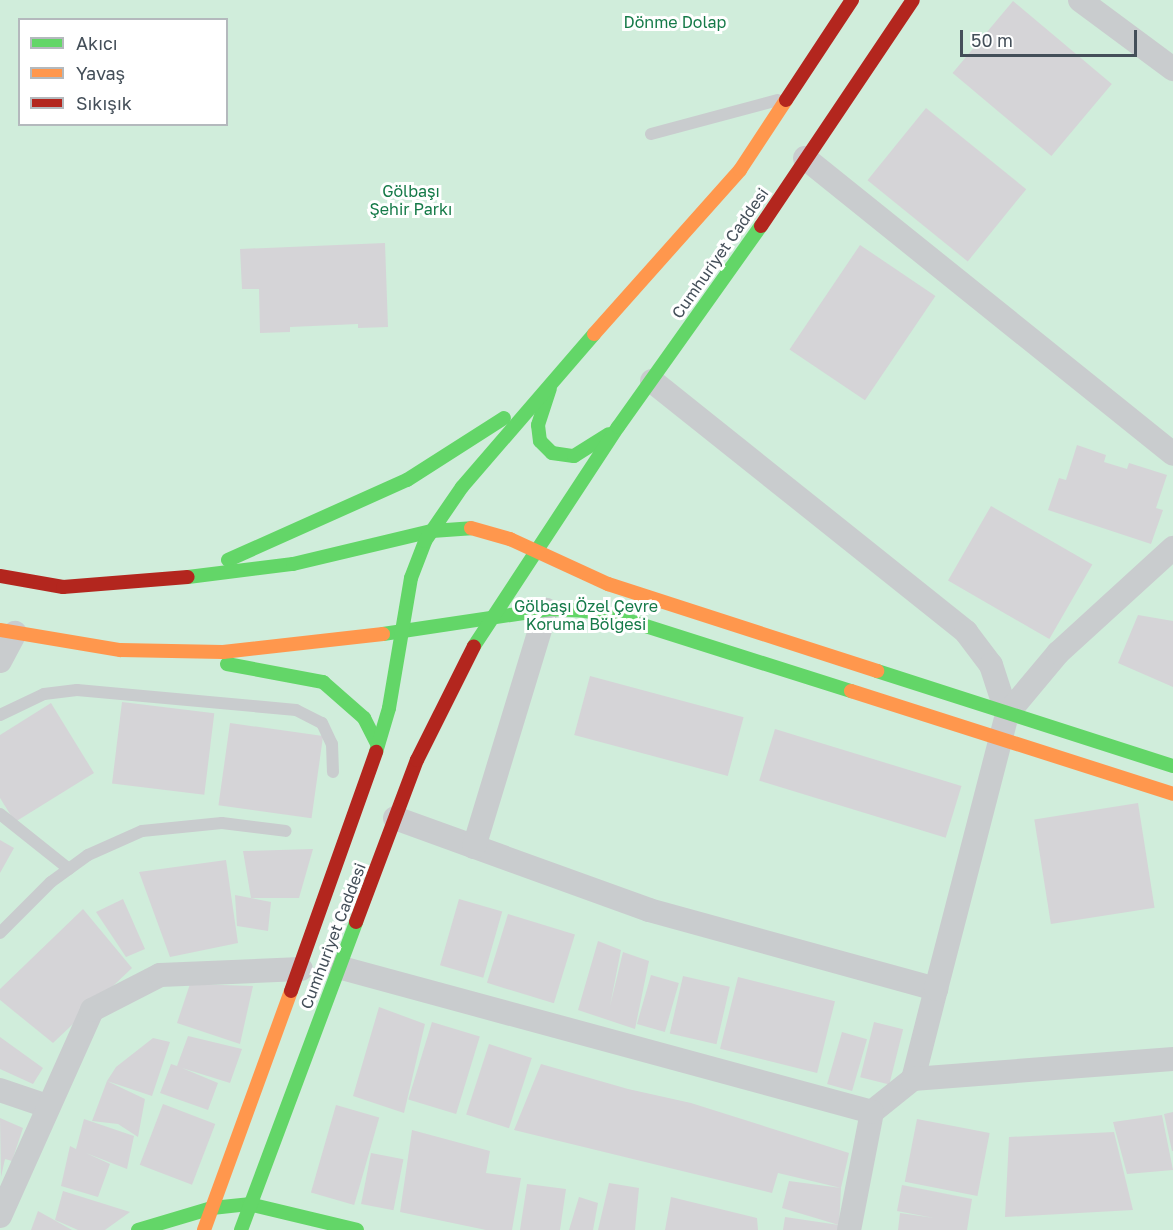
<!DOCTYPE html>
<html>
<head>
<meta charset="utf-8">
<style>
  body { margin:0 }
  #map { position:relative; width:1173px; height:1230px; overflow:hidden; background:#eeecec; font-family:"Golos Text",sans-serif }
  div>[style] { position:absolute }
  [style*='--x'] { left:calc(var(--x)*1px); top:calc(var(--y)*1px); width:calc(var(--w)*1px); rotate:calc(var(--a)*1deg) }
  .green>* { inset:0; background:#d0eddb }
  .building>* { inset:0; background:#d5d4d7; transform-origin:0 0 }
  .lane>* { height:12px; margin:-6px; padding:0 6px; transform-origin:6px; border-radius:6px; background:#c9ccce }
  .street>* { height:24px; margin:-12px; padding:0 12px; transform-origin:12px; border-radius:12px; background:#c9ccce }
  .fast>* { height:14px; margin:-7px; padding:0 7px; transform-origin:7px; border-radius:7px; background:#63d668 }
  .slow>* { height:14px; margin:-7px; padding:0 7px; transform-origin:7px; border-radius:7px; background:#ff974d }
  .jam>* { height:14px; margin:-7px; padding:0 7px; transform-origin:7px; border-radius:7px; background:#b3261e }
  span { translate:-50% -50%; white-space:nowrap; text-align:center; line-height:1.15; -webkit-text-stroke:6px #fff; paint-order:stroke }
  .park-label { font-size:16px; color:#157a48 }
  .street-label { font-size:16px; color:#444f59 }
  .legend { position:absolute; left:18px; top:18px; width:210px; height:108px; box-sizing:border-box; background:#fff; border:2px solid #b4b9bd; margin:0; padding:8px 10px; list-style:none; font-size:18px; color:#444f59 }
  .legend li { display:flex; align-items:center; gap:12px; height:30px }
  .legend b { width:30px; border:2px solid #b4b9bd }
  .scale { position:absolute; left:960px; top:30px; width:177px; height:27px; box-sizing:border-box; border:3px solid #444f59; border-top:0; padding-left:8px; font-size:18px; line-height:21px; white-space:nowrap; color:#444f59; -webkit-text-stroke:4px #fff; paint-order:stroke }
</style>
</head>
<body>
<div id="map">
  <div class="green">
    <div style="clip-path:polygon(evenodd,0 0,1173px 0,1173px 1230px,0 1230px,0 0,20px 20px,226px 20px,226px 124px,20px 124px,20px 20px)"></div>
  </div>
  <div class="building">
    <div style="left:1013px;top:1px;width:129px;height:94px;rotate:40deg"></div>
    <div style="left:926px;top:108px;width:129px;height:93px;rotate:39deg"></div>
    <div style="clip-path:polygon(385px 243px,388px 327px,358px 328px,358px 324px,290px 327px,290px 332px,260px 333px,259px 289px,242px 289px,240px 249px)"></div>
    <div style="left:860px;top:245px;width:91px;height:126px;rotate:34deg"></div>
    <div style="clip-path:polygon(1077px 445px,1106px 455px,1104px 462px,1127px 469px,1129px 463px,1167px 475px,1156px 508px,1163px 510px,1151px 544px,1048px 510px,1059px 478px,1066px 480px)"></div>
    <div style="left:991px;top:506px;width:117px;height:86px;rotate:30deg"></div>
    <div style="clip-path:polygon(1138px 615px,1173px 621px,1173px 687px,1118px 663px)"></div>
    <div style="left:590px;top:676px;width:159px;height:61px;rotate:15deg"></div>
    <div style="left:122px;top:702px;width:93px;height:82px;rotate:7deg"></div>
    <div style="clip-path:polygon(51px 703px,94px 773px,15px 822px,0 798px,0 735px)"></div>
    <div style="left:230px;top:723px;width:94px;height:83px;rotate:8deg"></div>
    <div style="left:775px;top:729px;width:195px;height:54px;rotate:17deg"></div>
    <div style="left:1138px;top:803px;width:106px;height:105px;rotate:81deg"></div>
    <div style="clip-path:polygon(0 840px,14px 848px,0 873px)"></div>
    <div style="clip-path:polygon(313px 849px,299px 898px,251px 898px,243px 851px)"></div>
    <div style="clip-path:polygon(226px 860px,238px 943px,170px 957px,139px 872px)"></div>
    <div style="clip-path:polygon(235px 895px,271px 902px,268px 931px,237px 926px)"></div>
    <div style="clip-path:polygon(123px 899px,145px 949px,126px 957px,96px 912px)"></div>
    <div style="left:459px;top:899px;width:45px;height:69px;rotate:16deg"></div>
    <div style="clip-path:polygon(83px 909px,132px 968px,53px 1043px,0 1000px,0 989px)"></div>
    <div style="left:508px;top:914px;width:70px;height:72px;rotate:17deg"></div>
    <div style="clip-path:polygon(598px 941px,621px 950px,610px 1006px,623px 952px,649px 961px,635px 1029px,578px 1010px)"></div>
    <div style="left:651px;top:975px;width:29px;height:51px;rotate:16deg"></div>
    <div style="left:683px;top:976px;width:48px;height:59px;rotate:13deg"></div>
    <div style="left:738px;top:977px;width:100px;height:74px;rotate:14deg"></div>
    <div style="clip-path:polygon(190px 984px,253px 986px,240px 1044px,177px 1023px)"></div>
    <div style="clip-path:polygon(379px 1007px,425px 1024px,404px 1113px,353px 1096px)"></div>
    <div style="left:432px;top:1022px;width:50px;height:81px;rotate:17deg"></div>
    <div style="left:874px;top:1022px;width:30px;height:57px;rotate:14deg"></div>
    <div style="left:842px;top:1032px;width:26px;height:54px;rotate:16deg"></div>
    <div style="clip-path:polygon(188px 1036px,242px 1049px,230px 1083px,182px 1068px,218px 1083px,208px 1110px,160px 1093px,171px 1064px,177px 1066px)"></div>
    <div style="clip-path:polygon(0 1037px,43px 1068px,33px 1084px,0 1069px)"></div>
    <div style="clip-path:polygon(153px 1038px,170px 1042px,152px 1096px,107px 1081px,145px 1099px,138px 1137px,118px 1124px,92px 1121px,107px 1081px,116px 1067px)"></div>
    <div style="left:489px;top:1044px;width:45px;height:74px;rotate:18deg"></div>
    <div style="clip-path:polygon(541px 1064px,628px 1089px,691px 1103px,849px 1153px,841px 1188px,839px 1225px,782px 1208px,789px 1181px,841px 1188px,778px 1173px,772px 1193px,514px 1130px)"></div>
    <div style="left:163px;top:1104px;width:56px;height:65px;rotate:21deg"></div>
    <div style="left:336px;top:1105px;width:45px;height:91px;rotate:16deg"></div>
    <div style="clip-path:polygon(1173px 1112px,1173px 1151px,1172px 1151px,1164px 1114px)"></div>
    <div style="clip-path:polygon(1162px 1115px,1173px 1170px,1127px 1174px,1113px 1122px)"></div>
    <div style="clip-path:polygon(0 1118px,23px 1128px,12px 1161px,5px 1159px,1px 1177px)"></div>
    <div style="clip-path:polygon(84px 1119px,134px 1136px,127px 1169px,86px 1153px,110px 1164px,98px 1197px,61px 1186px,70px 1146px,76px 1149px)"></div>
    <div style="left:917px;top:1119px;width:74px;height:64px;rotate:11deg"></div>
    <div style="clip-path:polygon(412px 1130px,490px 1151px,486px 1173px,521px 1178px,512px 1230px,486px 1230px,400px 1212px)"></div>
    <div style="clip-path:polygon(1114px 1132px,1133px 1210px,1005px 1217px,1009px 1137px)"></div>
    <div style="left:371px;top:1153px;width:33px;height:52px;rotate:11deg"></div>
    <div style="clip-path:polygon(609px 1183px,639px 1188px,635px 1230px,598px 1230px)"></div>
    <div style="clip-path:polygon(527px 1184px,566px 1189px,560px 1230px,520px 1230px)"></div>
    <div style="clip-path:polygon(902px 1185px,972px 1199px,967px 1230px,898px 1230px,900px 1213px,934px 1218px,897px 1211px)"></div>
    <div style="clip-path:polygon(63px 1191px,130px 1212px,105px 1230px,78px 1230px,55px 1220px)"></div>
    <div style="clip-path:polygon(579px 1197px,598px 1203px,593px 1230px,569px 1230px)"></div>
    <div style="clip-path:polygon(671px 1197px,757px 1218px,758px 1230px,665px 1230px)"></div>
    <div style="clip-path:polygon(38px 1211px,56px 1221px,72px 1230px,31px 1230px)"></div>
    <div style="clip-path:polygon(785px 1217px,839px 1225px,838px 1230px,783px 1230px)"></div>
  </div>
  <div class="lane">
    <div style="--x:651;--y:134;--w:131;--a:-15"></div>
    <div style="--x:0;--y:715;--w:49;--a:-25.5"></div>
    <div style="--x:44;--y:694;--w:33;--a:-7"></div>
    <div style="--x:77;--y:690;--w:220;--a:5.2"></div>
    <div style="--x:296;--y:710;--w:29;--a:27"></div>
    <div style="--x:322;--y:723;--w:23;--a:65"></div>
    <div style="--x:332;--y:744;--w:28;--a:88"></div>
    <div style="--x:0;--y:814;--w:88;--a:38.6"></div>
    <div style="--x:0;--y:933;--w:72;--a:-45"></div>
    <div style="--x:51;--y:882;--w:46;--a:-36.1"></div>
    <div style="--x:88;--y:855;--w:59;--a:-24"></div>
    <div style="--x:142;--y:831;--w:80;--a:-5.7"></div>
    <div style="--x:222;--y:823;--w:64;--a:7.1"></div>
  </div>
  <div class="street">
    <div style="--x:1080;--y:0;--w:116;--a:36.6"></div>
    <div style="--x:805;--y:158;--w:472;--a:38.8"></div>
    <div style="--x:652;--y:381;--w:402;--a:38.6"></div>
    <div style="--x:966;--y:632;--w:41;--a:52.9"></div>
    <div style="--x:991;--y:665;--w:52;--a:71.9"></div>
    <div style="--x:0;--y:661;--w:32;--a:-62"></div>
    <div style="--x:395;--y:818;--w:270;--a:19.9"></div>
    <div style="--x:649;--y:910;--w:298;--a:15.4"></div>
    <div style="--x:936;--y:989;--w:93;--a:104.3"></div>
    <div style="--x:913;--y:1079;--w:53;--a:141.2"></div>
    <div style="--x:872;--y:1112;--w:120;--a:101"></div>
    <div style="--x:474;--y:847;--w:248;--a:-73.1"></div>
    <div style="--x:338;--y:967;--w:553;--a:15.19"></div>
    <div style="--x:936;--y:989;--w:284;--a:-75.5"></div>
    <div style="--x:1007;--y:714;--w:80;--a:-50.1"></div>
    <div style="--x:1058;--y:653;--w:156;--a:-42.4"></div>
    <div style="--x:913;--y:1079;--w:261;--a:-4.4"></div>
    <div style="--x:0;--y:1090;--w:50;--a:18.8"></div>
    <div style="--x:0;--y:1216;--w:226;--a:-65.9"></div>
    <div style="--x:92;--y:1010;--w:76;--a:-27.2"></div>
    <div style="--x:160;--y:975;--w:141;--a:-2.4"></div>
  </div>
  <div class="fast">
    <div style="--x:550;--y:388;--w:39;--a:108"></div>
    <div style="--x:538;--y:425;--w:16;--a:83"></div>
    <div style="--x:540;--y:441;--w:17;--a:45"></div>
    <div style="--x:552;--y:453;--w:22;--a:8"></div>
    <div style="--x:574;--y:456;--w:41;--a:-32.2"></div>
    <div style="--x:228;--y:560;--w:196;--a:-24.1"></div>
    <div style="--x:407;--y:480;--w:115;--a:-32.6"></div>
    <div style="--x:188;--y:577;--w:106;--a:-7.1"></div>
    <div style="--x:293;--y:564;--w:143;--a:-13.4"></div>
    <div style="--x:432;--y:531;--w:39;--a:-4"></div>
    <div style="--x:383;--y:634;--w:169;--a:-8.5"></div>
    <div style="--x:550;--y:609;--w:35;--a:3"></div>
    <div style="--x:585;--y:611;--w:26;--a:9"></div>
    <div style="--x:611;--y:615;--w:252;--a:17.6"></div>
    <div style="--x:474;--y:646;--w:262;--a:-56.7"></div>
    <div style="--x:618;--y:427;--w:247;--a:-54.6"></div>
    <div style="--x:227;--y:664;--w:98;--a:10.6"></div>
    <div style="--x:323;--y:682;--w:55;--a:41.3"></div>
    <div style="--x:364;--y:718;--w:30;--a:63"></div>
    <div style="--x:877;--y:671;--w:311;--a:17.8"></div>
    <div style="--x:376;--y:752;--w:46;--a:-73.5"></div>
    <div style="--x:389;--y:708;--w:132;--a:-80.4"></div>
    <div style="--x:411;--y:578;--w:40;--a:-69"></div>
    <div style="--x:425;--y:541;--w:65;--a:-55.6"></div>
    <div style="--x:462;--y:487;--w:202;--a:-49.2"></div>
    <div style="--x:138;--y:1230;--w:77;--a:-16.6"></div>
    <div style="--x:212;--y:1208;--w:37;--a:-6"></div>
    <div style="--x:249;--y:1204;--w:111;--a:13.5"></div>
    <div style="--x:241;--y:1230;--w:329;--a:-69.5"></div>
  </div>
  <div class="slow">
    <div style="--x:594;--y:334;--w:220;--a:-48.3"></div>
    <div style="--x:740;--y:170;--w:84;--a:-56.7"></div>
    <div style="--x:471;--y:528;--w:41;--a:15.8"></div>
    <div style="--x:510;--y:539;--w:108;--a:24.7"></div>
    <div style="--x:608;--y:584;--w:283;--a:17.9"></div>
    <div style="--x:0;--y:630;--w:122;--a:9.5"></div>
    <div style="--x:120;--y:650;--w:103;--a:1.1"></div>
    <div style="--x:223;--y:652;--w:161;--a:-6.4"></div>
    <div style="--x:851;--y:691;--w:338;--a:17.7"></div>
    <div style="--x:204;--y:1230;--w:254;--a:-70"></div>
  </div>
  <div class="jam">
    <div style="--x:786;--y:100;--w:120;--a:-56.6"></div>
    <div style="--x:761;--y:226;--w:272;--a:-56.1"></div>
    <div style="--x:0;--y:576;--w:64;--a:9.9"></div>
    <div style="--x:63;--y:587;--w:125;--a:-4.6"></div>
    <div style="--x:356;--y:922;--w:173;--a:-69.4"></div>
    <div style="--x:417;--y:760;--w:127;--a:-63.4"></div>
    <div style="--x:291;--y:991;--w:254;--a:-70.4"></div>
  </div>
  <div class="park-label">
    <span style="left:675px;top:22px">Dönme Dolap</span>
    <span style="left:411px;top:200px">Gölbaşı<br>Şehir Parkı</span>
    <span style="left:586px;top:615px">Gölbaşı Özel Çevre<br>Koruma Bölgesi</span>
  </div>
  <div class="street-label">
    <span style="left:720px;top:253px;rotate:-55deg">Cumhuriyet Caddesi</span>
    <span style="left:333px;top:936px;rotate:-69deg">Cumhuriyet Caddesi</span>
  </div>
  <ul class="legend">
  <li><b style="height:8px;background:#63d668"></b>Akıcı</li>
  <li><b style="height:8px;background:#ff974d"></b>Yavaş</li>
  <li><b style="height:8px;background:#b3261e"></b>Sıkışık</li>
  </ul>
  <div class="scale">50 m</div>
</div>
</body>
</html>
